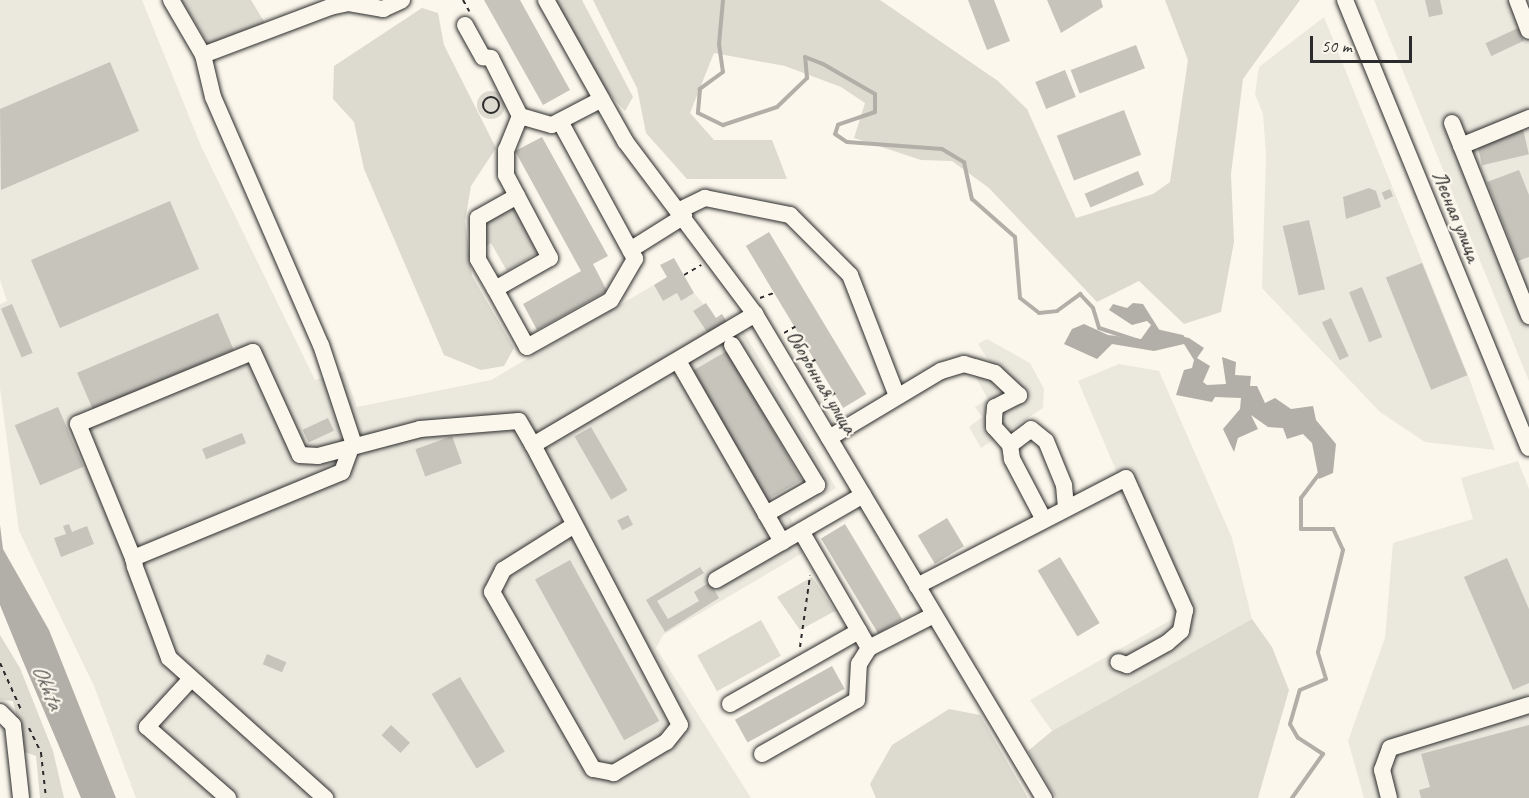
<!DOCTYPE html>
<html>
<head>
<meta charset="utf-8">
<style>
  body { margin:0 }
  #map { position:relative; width:1529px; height:798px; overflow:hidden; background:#fbf7ec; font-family:Caveat,sans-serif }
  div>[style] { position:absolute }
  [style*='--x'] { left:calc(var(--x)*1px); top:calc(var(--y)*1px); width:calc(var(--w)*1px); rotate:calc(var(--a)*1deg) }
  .built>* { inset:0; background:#ebe8de }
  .green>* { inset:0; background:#dddad0; transform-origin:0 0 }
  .round { border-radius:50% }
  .water>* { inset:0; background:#b1afa7 }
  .stream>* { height:4px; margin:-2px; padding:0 2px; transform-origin:2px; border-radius:2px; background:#b1afa7 }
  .building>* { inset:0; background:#c7c4bc; transform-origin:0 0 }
  .path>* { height:2px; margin-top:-1px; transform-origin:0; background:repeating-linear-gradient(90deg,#2b2b2b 0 4.5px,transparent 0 9px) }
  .path>.ring { margin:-1px; padding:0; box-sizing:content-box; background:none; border:2px solid #2b2b2b; border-radius:50% }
  .roads { filter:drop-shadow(0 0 2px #2b2b2b) drop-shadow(0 0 2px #2b2b2b) }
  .minor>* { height:16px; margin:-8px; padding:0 8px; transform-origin:8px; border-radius:8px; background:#fbf7ec }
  span { translate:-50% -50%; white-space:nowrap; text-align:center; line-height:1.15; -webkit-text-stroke:4.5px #fbf7ec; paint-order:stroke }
  .street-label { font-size:21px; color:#2b2b2b }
  .water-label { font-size:22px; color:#5a5956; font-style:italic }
  .scale { position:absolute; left:1310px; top:36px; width:102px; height:27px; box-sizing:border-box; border:3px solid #2b2b2b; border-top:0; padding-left:8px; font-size:18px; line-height:21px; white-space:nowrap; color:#2b2b2b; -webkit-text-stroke:4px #fbf7ec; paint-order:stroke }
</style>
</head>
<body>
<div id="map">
  <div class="built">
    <div style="clip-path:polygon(0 0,142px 0,201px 146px,315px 380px,344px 371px,357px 407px,491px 380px,654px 285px,663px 301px,677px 293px,681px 301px,694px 293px,716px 318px,722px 314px,735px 336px,743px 331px,836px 488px,790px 517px,806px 551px,663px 635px,656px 648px,751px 798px,136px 798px,94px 686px,19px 531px,0 388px,0 304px,7px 301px,0 280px)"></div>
    <div style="clip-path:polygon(1374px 0,1529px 0,1529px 381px)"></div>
    <div style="clip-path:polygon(1324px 17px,1468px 375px,1495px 450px,1425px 442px,1380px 412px,1262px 288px,1266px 155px,1263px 114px,1255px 94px,1259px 67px)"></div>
    <div style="clip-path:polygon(987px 339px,1030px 363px,1044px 389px,1043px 408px,981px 448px,969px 427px,982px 417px,975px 407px,988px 399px,975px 376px,992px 366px,978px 344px)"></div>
    <div style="clip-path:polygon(1119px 364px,1159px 371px,1232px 538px,1252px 619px,1052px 731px,1030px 700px,1178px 616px,1078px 381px)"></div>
    <div style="clip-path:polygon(1518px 461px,1529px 489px,1529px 798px,1364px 798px,1348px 741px,1385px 638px,1393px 543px,1473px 519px,1461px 478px)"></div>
  </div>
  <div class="green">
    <div style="clip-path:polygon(181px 0,251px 0,265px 23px,209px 45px)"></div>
    <div style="clip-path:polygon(555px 0,582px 0,633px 97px,625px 111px,601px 85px)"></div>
    <div style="clip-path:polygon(593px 0,880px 0,998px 81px,1027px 109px,1076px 218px,1153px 194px,1170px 182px,1188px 60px,1165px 0,1300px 0,1243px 79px,1231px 174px,1234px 242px,1221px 312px,1184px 324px,1139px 281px,1097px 302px,989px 188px,952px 161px,921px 160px,854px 138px,865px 103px,841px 87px,785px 66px,714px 53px,690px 113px,714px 140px,772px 140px,787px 179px,687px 179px,646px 133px,637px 88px)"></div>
    <div style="clip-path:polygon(422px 8px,438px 13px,444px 45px,496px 148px,471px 186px,465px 221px,472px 276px,514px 348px,504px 366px,481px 370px,444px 355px,364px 169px,354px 122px,333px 99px,334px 66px)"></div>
    <div class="round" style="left:477px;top:91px;width:28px;height:28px"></div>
    <div style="clip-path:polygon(514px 206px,540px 251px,507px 271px,491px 243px,480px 250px,481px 223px)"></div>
    <div style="clip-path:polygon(812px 577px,835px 611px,800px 630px,777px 597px)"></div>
    <div style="clip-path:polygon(1252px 619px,1272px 647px,1289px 690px,1258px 798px,1056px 798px,1028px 751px,1052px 731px)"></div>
    <div style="left:761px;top:620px;width:41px;height:73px;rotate:61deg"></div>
    <div style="clip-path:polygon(0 635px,20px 668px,53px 751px,64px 798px,40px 798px,36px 756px,25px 752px,13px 701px,0 700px)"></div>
    <div style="clip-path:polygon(949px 709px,980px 715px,1028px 798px,876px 798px,870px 784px,892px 745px)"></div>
  </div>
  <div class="water">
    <div style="clip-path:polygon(1133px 303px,1143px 304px,1160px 331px,1189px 338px,1204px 348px,1197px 358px,1210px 366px,1203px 382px,1207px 385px,1226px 384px,1222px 357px,1236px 362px,1235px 375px,1251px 376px,1250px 386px,1257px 386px,1265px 403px,1275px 398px,1291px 409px,1313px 406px,1316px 420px,1336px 444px,1333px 473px,1319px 479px,1312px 443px,1303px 434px,1287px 439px,1283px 428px,1268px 427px,1251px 415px,1258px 429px,1238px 438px,1234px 452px,1223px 429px,1240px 409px,1241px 398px,1215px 397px,1212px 402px,1176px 395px,1184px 370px,1192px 368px,1194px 360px,1184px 344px,1154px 351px,1112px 344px,1097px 359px,1064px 344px,1072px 329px,1084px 324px,1108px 335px,1141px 339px,1151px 325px,1147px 321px,1132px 325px,1109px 310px,1113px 304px,1127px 308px)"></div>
    <div style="clip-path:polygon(0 525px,3px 549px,49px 630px,116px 798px,81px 798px,22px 659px,0 605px)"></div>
  </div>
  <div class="stream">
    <div style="--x:723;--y:0;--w:44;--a:95.2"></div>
    <div style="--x:719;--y:44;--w:28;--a:82"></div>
    <div style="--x:723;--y:72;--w:29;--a:144"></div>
    <div style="--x:700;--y:89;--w:24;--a:95"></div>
    <div style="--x:698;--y:113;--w:28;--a:26"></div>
    <div style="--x:723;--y:125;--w:57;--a:-18.4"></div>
    <div style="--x:777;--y:107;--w:42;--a:-44"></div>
    <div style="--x:807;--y:78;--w:21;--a:-95"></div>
    <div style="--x:805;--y:57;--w:19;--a:21"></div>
    <div style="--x:823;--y:64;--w:60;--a:30"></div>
    <div style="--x:875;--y:94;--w:18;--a:90"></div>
    <div style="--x:875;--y:112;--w:39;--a:161"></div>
    <div style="--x:838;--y:125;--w:9;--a:108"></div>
    <div style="--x:835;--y:134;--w:14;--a:34"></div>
    <div style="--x:847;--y:142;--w:95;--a:4.2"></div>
    <div style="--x:942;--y:149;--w:26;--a:31"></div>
    <div style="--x:964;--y:162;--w:38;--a:78"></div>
    <div style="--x:972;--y:199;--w:57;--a:41.5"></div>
    <div style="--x:1015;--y:237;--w:61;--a:85.3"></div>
    <div style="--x:1020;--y:298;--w:24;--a:38"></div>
    <div style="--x:1039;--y:313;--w:18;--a:-6"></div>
    <div style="--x:1057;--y:311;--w:29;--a:-36"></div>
    <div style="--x:1080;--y:294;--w:19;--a:47"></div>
    <div style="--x:1093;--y:308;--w:21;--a:73"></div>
    <div style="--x:1099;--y:328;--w:40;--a:18"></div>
    <div style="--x:1156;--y:331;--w:27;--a:13"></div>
    <div style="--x:1292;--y:798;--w:54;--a:-54.8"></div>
    <div style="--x:1323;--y:754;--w:30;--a:-147"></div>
    <div style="--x:1298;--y:738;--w:16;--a:-120"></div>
    <div style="--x:1290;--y:724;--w:35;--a:-74"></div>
    <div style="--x:1300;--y:690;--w:28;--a:-23"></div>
    <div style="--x:1326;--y:679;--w:28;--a:-107"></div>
    <div style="--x:1318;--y:652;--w:105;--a:-76.2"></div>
    <div style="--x:1343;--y:550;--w:23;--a:-115"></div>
    <div style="--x:1333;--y:529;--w:32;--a:180"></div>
    <div style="--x:1301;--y:529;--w:31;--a:-90"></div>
    <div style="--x:1301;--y:498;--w:34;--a:-53"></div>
  </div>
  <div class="building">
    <div style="clip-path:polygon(484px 0,520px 0,570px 90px,543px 105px)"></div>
    <div style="clip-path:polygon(968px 0,994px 0,1010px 41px,987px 50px)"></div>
    <div style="clip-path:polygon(1047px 0,1101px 0,1103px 7px,1061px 33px)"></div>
    <div style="clip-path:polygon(1425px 0,1440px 0,1443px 14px,1429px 17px)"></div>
    <div style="left:1518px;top:28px;width:14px;height:36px;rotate:65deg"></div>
    <div style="left:1136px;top:45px;width:25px;height:70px;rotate:69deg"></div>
    <div style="clip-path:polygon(110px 62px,139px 131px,1px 190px,0 109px)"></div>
    <div style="left:1065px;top:70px;width:29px;height:32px;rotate:68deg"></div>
    <div style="left:1124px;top:110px;width:48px;height:72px;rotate:69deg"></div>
    <div style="left:1523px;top:129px;width:26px;height:48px;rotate:77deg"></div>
    <div style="clip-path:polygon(542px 137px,608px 256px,593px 264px,607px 291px,537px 330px,523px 304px,581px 271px,515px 151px)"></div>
    <div style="clip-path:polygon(1519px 170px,1529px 195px,1529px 257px,1518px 261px,1487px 182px)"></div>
    <div style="left:1138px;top:171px;width:15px;height:58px;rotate:67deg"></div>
    <div style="clip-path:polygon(1369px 188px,1376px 191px,1381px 207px,1346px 219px,1343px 197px)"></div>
    <div style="left:1390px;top:189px;width:8px;height:9px;rotate:67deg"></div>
    <div style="left:170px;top:201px;width:74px;height:151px;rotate:67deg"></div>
    <div style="left:1309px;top:220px;width:71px;height:27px;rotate:77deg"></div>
    <div style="left:769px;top:232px;width:189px;height:27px;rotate:59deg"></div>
    <div style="clip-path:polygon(674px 258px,694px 293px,681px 301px,677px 293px,663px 301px,654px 285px,667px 277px,660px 265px)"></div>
    <div style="left:1422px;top:263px;width:121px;height:39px;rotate:68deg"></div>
    <div style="left:1362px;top:287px;width:54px;height:14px;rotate:68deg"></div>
    <div style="clip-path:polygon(706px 303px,716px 318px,722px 314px,728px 324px,709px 335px,693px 311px)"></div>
    <div style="left:12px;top:304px;width:53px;height:12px;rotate:67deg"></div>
    <div style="left:218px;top:313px;width:40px;height:153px;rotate:67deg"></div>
    <div style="left:1331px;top:318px;width:42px;height:10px;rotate:65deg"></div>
    <div style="left:727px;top:351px;width:149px;height:43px;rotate:60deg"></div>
    <div style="left:58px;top:407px;width:65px;height:47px;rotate:67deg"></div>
    <div style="left:328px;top:418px;width:14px;height:28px;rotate:65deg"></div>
    <div style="left:591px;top:427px;width:73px;height:19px;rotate:60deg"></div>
    <div style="left:242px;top:433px;width:11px;height:43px;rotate:68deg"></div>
    <div style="left:452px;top:436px;width:29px;height:39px;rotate:70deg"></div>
    <div style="left:628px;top:515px;width:11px;height:12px;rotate:63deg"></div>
    <div style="left:947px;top:518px;width:33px;height:34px;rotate:59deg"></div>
    <div style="clip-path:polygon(69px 524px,72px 532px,87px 526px,94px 544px,61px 557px,54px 538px,66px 534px,63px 526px)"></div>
    <div style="left:845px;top:524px;width:111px;height:28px;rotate:59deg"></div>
    <div style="left:1060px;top:557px;width:77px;height:26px;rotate:59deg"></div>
    <div style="clip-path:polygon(1507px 558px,1529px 609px,1529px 683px,1513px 690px,1464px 577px)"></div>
    <div style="left:570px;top:560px;width:184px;height:40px;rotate:61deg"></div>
    <div style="clip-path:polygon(700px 567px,704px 573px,657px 601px,668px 619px,699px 601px,694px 592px,710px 582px,719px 598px,665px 632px,646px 600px)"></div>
    <div style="left:267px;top:654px;width:21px;height:11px;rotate:23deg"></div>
    <div style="left:832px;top:666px;width:26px;height:111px;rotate:61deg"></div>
    <div style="left:460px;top:677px;width:87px;height:33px;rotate:59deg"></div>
    <div style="left:391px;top:725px;width:26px;height:14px;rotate:43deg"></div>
    <div style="clip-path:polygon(1529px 725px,1529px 798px,1421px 798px,1419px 790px,1430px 787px,1421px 754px)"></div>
  </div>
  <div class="path">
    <div style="--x:463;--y:0;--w:13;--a:61"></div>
    <div class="ring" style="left:483px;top:97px;width:14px;height:14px"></div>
    <div style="--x:684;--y:275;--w:20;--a:-30"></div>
    <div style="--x:760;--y:298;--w:15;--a:-20"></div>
    <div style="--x:784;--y:333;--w:13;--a:-29"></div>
    <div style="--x:804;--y:366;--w:13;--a:-29"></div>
    <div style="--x:824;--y:400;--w:13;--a:-32"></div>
    <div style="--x:800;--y:647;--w:72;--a:-82"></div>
    <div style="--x:0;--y:663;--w:54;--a:65.8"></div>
    <div style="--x:29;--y:728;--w:28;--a:64"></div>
    <div style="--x:41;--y:753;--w:45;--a:83.7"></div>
  </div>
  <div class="roads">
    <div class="minor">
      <div style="--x:171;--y:0;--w:64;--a:59.8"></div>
      <div style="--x:203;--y:55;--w:43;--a:76.6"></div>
      <div style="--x:213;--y:97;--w:270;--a:66.5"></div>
      <div style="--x:321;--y:345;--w:102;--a:71.7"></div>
      <div style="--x:353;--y:442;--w:32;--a:110"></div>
      <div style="--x:342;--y:472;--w:226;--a:157.6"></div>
      <div style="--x:133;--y:558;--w:9;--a:77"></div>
      <div style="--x:135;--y:567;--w:97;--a:69.5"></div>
      <div style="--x:169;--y:658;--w:210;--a:41.9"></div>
      <div style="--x:546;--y:0;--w:162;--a:60.7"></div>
      <div style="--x:625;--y:141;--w:216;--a:53.1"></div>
      <div style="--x:755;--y:314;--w:564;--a:59.16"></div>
      <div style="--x:1345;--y:0;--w:484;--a:67.7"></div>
      <div style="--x:1517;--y:0;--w:33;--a:69"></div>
      <div style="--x:465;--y:25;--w:37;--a:61"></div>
      <div style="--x:483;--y:57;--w:8;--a:7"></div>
      <div style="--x:491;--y:58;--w:65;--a:63.4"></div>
      <div style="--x:203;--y:55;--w:136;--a:-20.7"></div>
      <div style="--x:330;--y:7;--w:19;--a:-12"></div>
      <div style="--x:349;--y:3;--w:35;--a:10"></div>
      <div style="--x:383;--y:9;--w:21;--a:-25"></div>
      <div style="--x:520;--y:116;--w:37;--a:112"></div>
      <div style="--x:506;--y:150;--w:25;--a:90"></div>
      <div style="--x:506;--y:175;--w:94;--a:62.1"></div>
      <div style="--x:550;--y:258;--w:63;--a:150.6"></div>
      <div style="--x:495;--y:289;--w:66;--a:61.1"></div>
      <div style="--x:527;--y:347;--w:96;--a:-29.2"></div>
      <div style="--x:611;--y:300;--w:48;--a:-59.7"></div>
      <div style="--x:635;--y:259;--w:155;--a:-118.6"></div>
      <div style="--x:520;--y:116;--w:33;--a:16"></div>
      <div style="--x:552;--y:125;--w:54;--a:-27.5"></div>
      <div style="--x:1452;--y:123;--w:208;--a:68.2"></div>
      <div style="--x:1461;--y:146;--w:74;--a:-22.4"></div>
      <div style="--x:680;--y:210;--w:28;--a:-26"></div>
      <div style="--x:705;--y:198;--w:87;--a:11.3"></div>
      <div style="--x:790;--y:215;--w:85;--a:45"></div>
      <div style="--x:850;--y:275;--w:130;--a:68.8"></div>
      <div style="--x:630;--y:250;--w:64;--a:-32.2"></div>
      <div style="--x:495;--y:289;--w:34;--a:-120"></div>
      <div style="--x:478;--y:259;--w:41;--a:-90"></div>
      <div style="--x:478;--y:218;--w:45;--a:-29.4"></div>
      <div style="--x:732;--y:345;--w:164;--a:58.7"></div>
      <div style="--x:817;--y:485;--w:59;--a:150.4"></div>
      <div style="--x:678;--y:361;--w:209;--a:60.1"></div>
      <div style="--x:829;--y:438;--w:131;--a:-30.9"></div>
      <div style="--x:941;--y:371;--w:24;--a:-17"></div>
      <div style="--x:964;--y:364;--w:32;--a:16"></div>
      <div style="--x:995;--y:373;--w:33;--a:43"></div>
      <div style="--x:1019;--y:395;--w:27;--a:153"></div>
      <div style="--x:995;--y:407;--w:11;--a:95"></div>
      <div style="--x:994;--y:418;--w:9;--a:90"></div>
      <div style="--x:994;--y:427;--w:24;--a:48"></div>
      <div style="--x:533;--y:445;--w:316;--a:62.3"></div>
      <div style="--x:680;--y:725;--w:22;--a:129"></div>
      <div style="--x:666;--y:742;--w:61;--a:149.2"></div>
      <div style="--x:614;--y:773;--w:21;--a:-169"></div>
      <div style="--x:593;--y:769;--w:204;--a:-119.7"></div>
      <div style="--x:492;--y:592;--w:25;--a:-63"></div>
      <div style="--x:503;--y:570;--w:83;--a:-32.2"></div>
      <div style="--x:1043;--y:518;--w:67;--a:-117.7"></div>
      <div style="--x:1012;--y:459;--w:14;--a:-98"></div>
      <div style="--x:1010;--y:445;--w:26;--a:-37"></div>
      <div style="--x:1031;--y:429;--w:19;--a:39"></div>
      <div style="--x:1046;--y:441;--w:48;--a:67.8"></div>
      <div style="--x:1064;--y:485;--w:23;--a:85"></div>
      <div style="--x:801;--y:531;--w:116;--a:59.9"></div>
      <div style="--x:133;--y:558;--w:145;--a:-112.3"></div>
      <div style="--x:78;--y:424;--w:189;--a:-22.4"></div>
      <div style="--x:253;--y:352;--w:113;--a:65.5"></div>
      <div style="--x:300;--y:455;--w:18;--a:3"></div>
      <div style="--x:318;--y:456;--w:106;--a:-14.8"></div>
      <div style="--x:420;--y:429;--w:99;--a:-4.6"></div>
      <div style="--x:519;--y:421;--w:28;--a:60"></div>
      <div style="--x:533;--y:445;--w:258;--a:-30.5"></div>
      <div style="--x:716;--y:580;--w:170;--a:-30"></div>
      <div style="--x:917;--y:586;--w:235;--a:-27.3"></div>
      <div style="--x:1126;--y:478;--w:145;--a:65.9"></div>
      <div style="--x:1185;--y:610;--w:21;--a:101"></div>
      <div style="--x:1181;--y:631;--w:18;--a:139"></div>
      <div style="--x:1167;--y:643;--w:46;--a:151.2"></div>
      <div style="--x:1127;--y:665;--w:9;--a:-162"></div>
      <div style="--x:190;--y:680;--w:64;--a:132.5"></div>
      <div style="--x:147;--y:727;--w:108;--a:41.2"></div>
      <div style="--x:730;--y:704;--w:148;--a:-29.5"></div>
      <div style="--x:859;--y:631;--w:20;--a:60"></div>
      <div style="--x:869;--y:648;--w:73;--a:-26.9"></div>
      <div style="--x:0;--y:712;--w:18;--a:45"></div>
      <div style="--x:13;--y:725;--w:73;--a:83.7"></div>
      <div style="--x:762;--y:754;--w:109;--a:-29.6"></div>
      <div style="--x:857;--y:700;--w:36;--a:-87"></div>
      <div style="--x:859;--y:664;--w:19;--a:-58"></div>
      <div style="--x:1389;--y:798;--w:29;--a:-104"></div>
      <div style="--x:1382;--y:770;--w:23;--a:-70"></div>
      <div style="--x:1390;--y:748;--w:145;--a:-17.2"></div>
    </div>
  </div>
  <div class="street-label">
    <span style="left:1457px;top:216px;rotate:68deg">Лесная улица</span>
    <span style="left:822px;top:382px;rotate:59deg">Оборонная улица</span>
  </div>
  <div class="water-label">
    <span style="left:47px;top:687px;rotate:67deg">Okhta</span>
  </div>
  <div class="scale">50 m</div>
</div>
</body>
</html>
